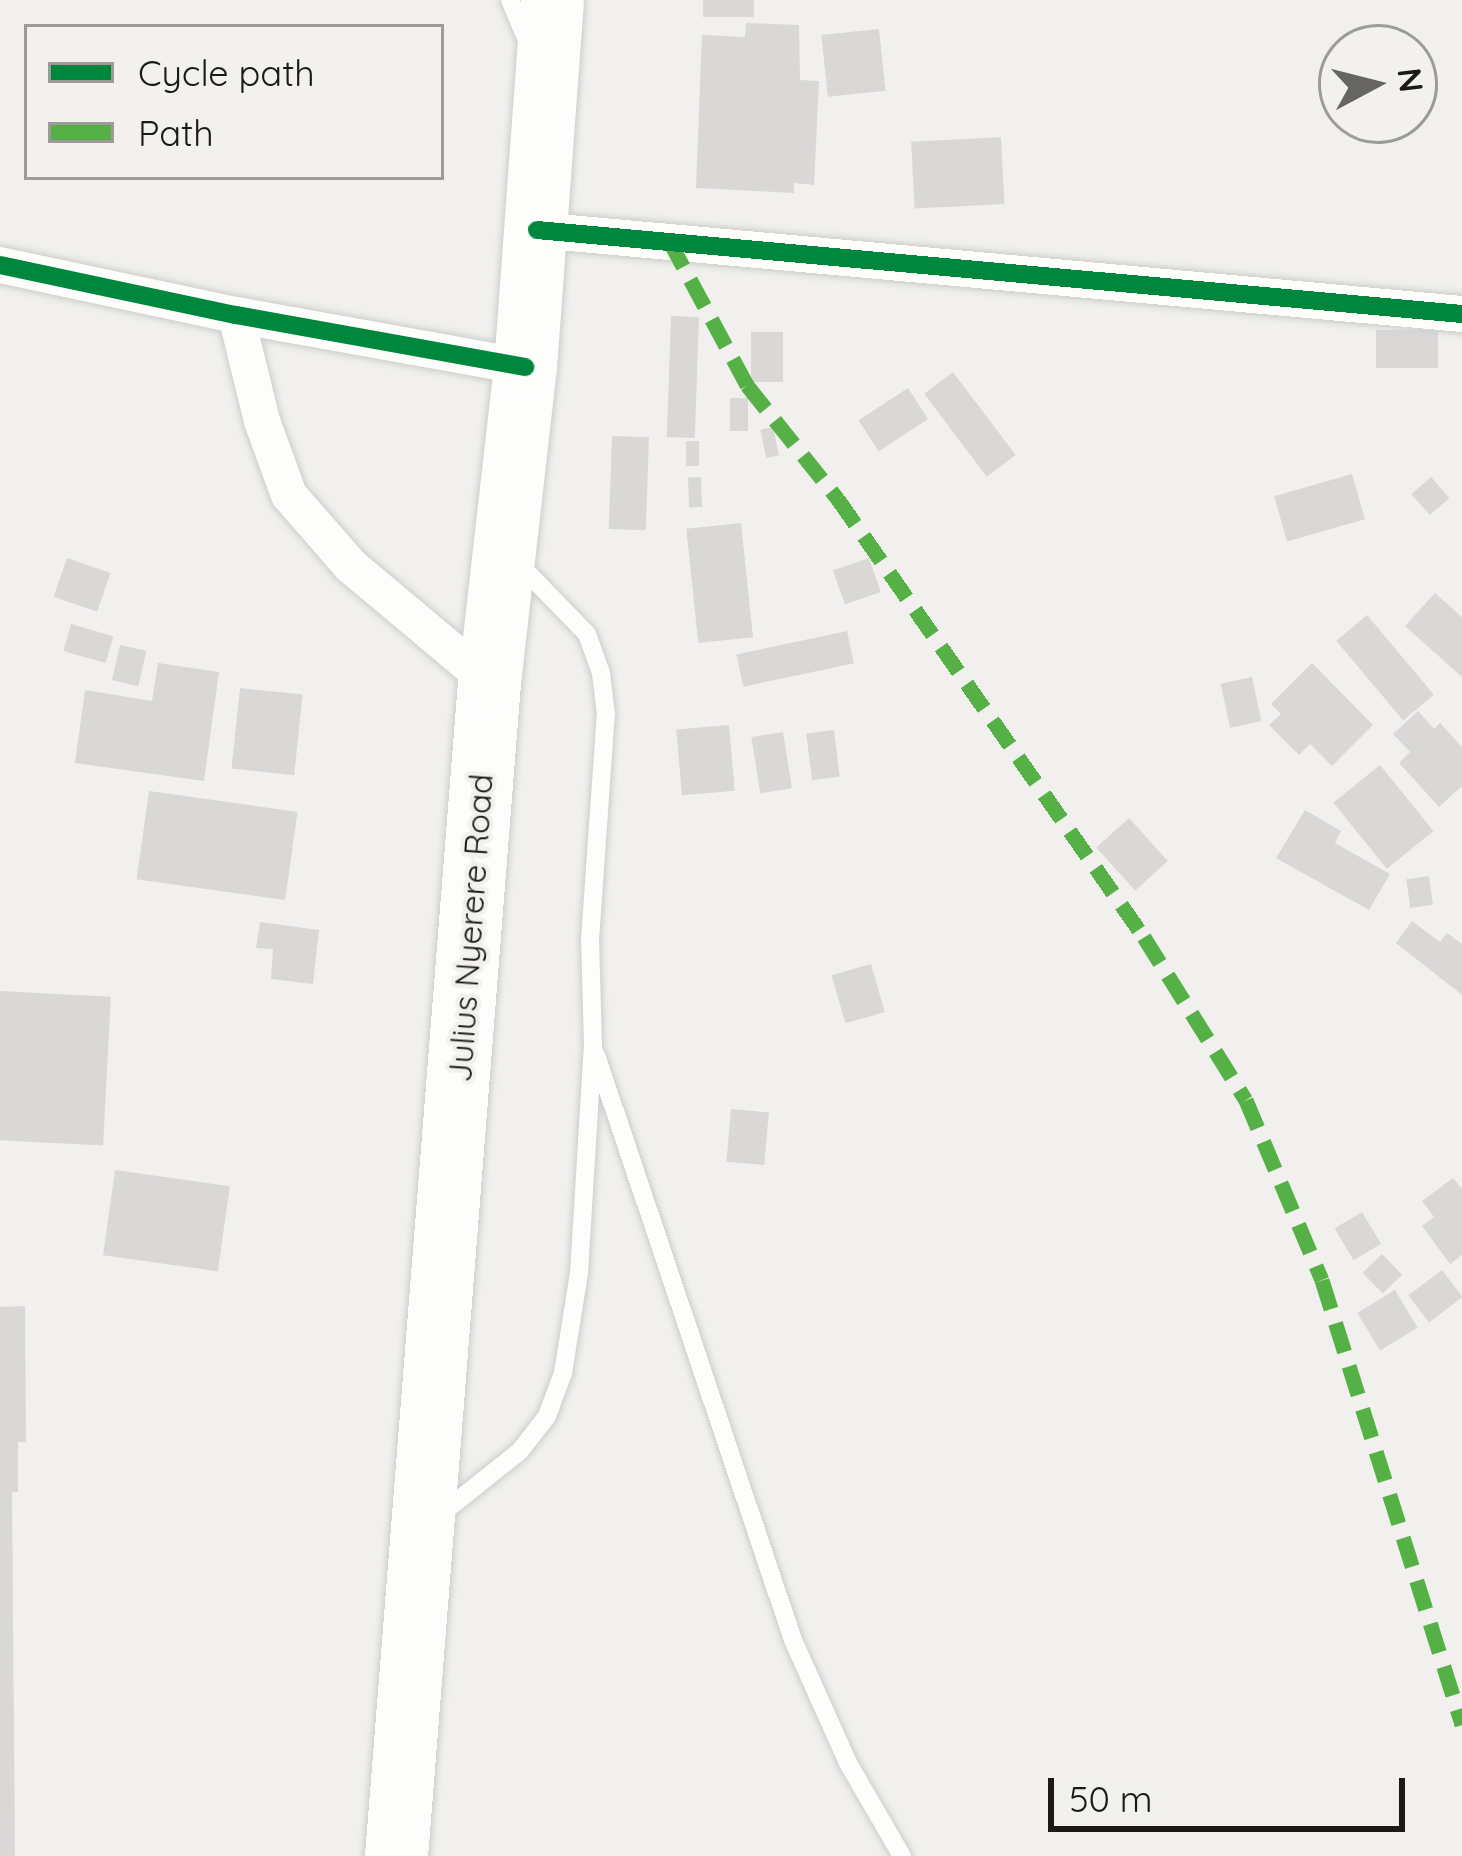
<!DOCTYPE html>
<html>
<head>
<meta charset="utf-8">
<style>
  body { margin:0 }
  #map { position:relative; width:1462px; height:1856px; overflow:hidden; background:#f1f0ee; font-family:Quicksand,sans-serif }
  div>[style] { position:absolute }
  [style*='--x'] { left:calc(var(--x)*1px); top:calc(var(--y)*1px); width:calc(var(--w)*1px); rotate:calc(var(--a)*1deg) }
  .building>* { inset:0; background:#dad8d7; transform-origin:0 0 }
  .roads { filter:drop-shadow(0 0 3px #cecdcc) drop-shadow(0 0 3px #cecdcc) }
  .service>* { height:18px; margin:-9px; padding:0 9px; transform-origin:9px; border-radius:9px; background:#fdfdfc }
  .minor>* { height:36px; margin:-18px; padding:0 18px; transform-origin:18px; border-radius:18px; background:#fdfdfc }
  .trunk>* { height:63px; margin:-31.5px; padding:0 31.5px; transform-origin:31.5px; border-radius:31.5px; background:#fdfdfc }
  .quiet>* { height:15px; margin-top:-7.5px; transform-origin:0; background:repeating-linear-gradient(90deg,#55b145 0 30px,transparent 0 45px) }
  .cycleway>* { height:18px; margin:-9px; padding:0 9px; transform-origin:9px; border-radius:9px; background:#00873e }
  span { translate:-50% -50%; white-space:nowrap; text-align:center; line-height:1.15; -webkit-text-stroke:9px #f2f1ed; paint-order:stroke }
  .street-label { font-size:33px; color:#1b1a19 }
  .legend { position:absolute; left:24px; top:24px; width:420px; height:156px; box-sizing:border-box; background:#f2f1ed; border:3px solid #9c9b98; margin:0; padding:15px 21px; list-style:none; font-size:36px; color:#1b1a19 }
  .legend li { display:flex; align-items:center; gap:24px; height:60px }
  .legend b { width:60px; border:3px solid #9c9b98 }
  .north { position:absolute; left:1318px; top:24px; width:120px; height:120px; box-sizing:border-box; background:#f2f1ed; border:3px solid #9c9b98; border-radius:50%; rotate:83deg; font-size:33px; font-weight:700; line-height:48px; text-align:center; color:#1b1a19 }
  .north::after { content:''; display:block; margin:auto; width:42px; height:54px; background:#666564; clip-path:polygon(50% 0,100% 100%,50% 72%,0 100%) }
  .scale { position:absolute; left:1048px; top:1778px; width:357px; height:54px; box-sizing:border-box; border:6px solid #1b1a19; border-top:0; padding-left:15px; font-size:36px; line-height:42px; white-space:nowrap; color:#1b1a19; -webkit-text-stroke:9px #f2f1ed; paint-order:stroke }
</style>
</head>
<body>
<div id="map">
  <div class="building">
    <div style="left:703px;top:0;width:51px;height:17px"></div>
    <div style="clip-path:polygon(746px 23px,799px 25px,800px 80px,819px 81px,814px 185px,794px 183px,794px 193px,696px 188px,702px 35px,745px 37px)"></div>
    <div style="left:879px;top:29px;width:62px;height:58px;rotate:84deg"></div>
    <div style="left:1001px;top:137px;width:67px;height:90px;rotate:87deg"></div>
    <div style="left:671px;top:316px;width:28px;height:121px;rotate:2deg"></div>
    <div style="left:1376px;top:330px;width:62px;height:38px"></div>
    <div style="left:751px;top:332px;width:32px;height:50px"></div>
    <div style="left:953px;top:372px;width:104px;height:36px;rotate:53deg"></div>
    <div style="left:908px;top:388px;width:37px;height:59px;rotate:57deg"></div>
    <div style="left:730px;top:398px;width:18px;height:33px"></div>
    <div style="left:773px;top:427px;width:29px;height:13px;rotate:78deg"></div>
    <div style="left:612px;top:436px;width:37px;height:93px;rotate:2deg"></div>
    <div style="left:699px;top:441px;width:25px;height:13px;rotate:90deg"></div>
    <div style="left:1352px;top:474px;width:47px;height:81px;rotate:74deg"></div>
    <div style="left:701px;top:477px;width:30px;height:13px;rotate:88deg"></div>
    <div style="left:1431px;top:477px;width:28px;height:26px;rotate:49deg"></div>
    <div style="left:741px;top:523px;width:115px;height:55px;rotate:84deg"></div>
    <div style="left:67px;top:558px;width:46px;height:41px;rotate:19deg"></div>
    <div style="left:869px;top:558px;width:36px;height:38px;rotate:71deg"></div>
    <div style="clip-path:polygon(1435px 593px,1462px 617px,1462px 677px,1405px 626px)"></div>
    <div style="left:1367px;top:615px;width:104px;height:40px;rotate:50deg"></div>
    <div style="left:71px;top:624px;width:44px;height:28px;rotate:16deg"></div>
    <div style="left:847px;top:631px;width:33px;height:113px;rotate:78deg"></div>
    <div style="left:120px;top:645px;width:27px;height:36px;rotate:13deg"></div>
    <div style="clip-path:polygon(158px 663px,219px 672px,204px 781px,75px 763px,85px 690px,152px 701px)"></div>
    <div style="clip-path:polygon(1312px 663px,1373px 725px,1332px 766px,1310px 744px,1299px 755px,1269px 725px,1281px 714px,1271px 704px)"></div>
    <div style="left:1252px;top:677px;width:45px;height:32px;rotate:78deg"></div>
    <div style="left:240px;top:688px;width:63px;height:81px;rotate:6deg"></div>
    <div style="clip-path:polygon(1418px 711px,1434px 729px,1440px 723px,1462px 747px,1462px 786px,1439px 807px,1399px 763px,1410px 752px,1393px 734px)"></div>
    <div style="left:729px;top:725px;width:66px;height:53px;rotate:85deg"></div>
    <div style="left:834px;top:730px;width:47px;height:28px;rotate:83deg"></div>
    <div style="left:783px;top:732px;width:57px;height:32px;rotate:81deg"></div>
    <div style="left:1380px;top:765px;width:85px;height:60px;rotate:51deg"></div>
    <div style="left:149px;top:791px;width:150px;height:89px;rotate:8deg"></div>
    <div style="clip-path:polygon(1305px 810px,1341px 831px,1335px 843px,1390px 874px,1369px 910px,1276px 858px)"></div>
    <div style="left:1129px;top:818px;width:58px;height:44px;rotate:48deg"></div>
    <div style="left:1429px;top:876px;width:29px;height:23px;rotate:82deg"></div>
    <div style="clip-path:polygon(1412px 921px,1440px 942px,1447px 933px,1462px 944px,1462px 995px,1396px 943px)"></div>
    <div style="clip-path:polygon(260px 922px,319px 930px,313px 984px,271px 979px,273px 949px,256px 948px)"></div>
    <div style="left:871px;top:964px;width:50px;height:41px;rotate:74deg"></div>
    <div style="left:0;top:991px;width:111px;height:149px;rotate:3deg"></div>
    <div style="left:731px;top:1109px;width:38px;height:53px;rotate:5deg"></div>
    <div style="left:115px;top:1170px;width:116px;height:86px;rotate:8deg"></div>
    <div style="clip-path:polygon(1453px 1178px,1462px 1189px,1462px 1255px,1450px 1264px,1422px 1226px,1434px 1217px,1422px 1201px)"></div>
    <div style="left:1362px;top:1212px;width:37px;height:32px;rotate:59deg"></div>
    <div style="left:1382px;top:1254px;width:29px;height:27px;rotate:46deg"></div>
    <div style="left:1442px;top:1270px;width:34px;height:42px;rotate:53deg"></div>
    <div style="left:1395px;top:1290px;width:44px;height:44px;rotate:59deg"></div>
    <div style="clip-path:polygon(25px 1306px,26px 1442px,18px 1442px,18px 1492px,12px 1492px,15px 1856px,0 1856px,0 1307px)"></div>
  </div>
  <div class="roads">
    <div class="service">
      <div style="--x:510;--y:0;--w:43;--a:67"></div>
      <div style="--x:596;--y:1055;--w:617;--a:71.39"></div>
      <div style="--x:793;--y:1640;--w:135;--a:65.9"></div>
      <div style="--x:848;--y:1763;--w:108;--a:59.9"></div>
      <div style="--x:436;--y:1518;--w:107;--a:-38.6"></div>
      <div style="--x:520;--y:1451;--w:44;--a:-52.4"></div>
      <div style="--x:547;--y:1416;--w:46;--a:-69.6"></div>
      <div style="--x:563;--y:1373;--w:101;--a:-80.9"></div>
      <div style="--x:579;--y:1273;--w:227;--a:-86.5"></div>
      <div style="--x:593;--y:1046;--w:106;--a:-91.6"></div>
      <div style="--x:590;--y:940;--w:227;--a:-86"></div>
      <div style="--x:606;--y:714;--w:41;--a:-97"></div>
      <div style="--x:601;--y:673;--w:41;--a:-109.7"></div>
      <div style="--x:587;--y:634;--w:99;--a:-134.2"></div>
    </div>
    <div class="minor">
      <div style="--x:537;--y:230;--w:929;--a:5.19"></div>
      <div style="--x:0;--y:265;--w:241;--a:12"></div>
      <div style="--x:236;--y:315;--w:294;--a:10.2"></div>
      <div style="--x:236;--y:315;--w:109;--a:76.2"></div>
      <div style="--x:262;--y:421;--w:79;--a:70"></div>
      <div style="--x:289;--y:495;--w:94;--a:48.9"></div>
      <div style="--x:351;--y:566;--w:180;--a:40"></div>
    </div>
    <div class="trunk">
      <div style="--x:396;--y:1856;--w:1178;--a:-85.47"></div>
      <div style="--x:489;--y:682;--w:317;--a:-83.5"></div>
      <div style="--x:525;--y:367;--w:368;--a:-85.8"></div>
    </div>
  </div>
  <div class="quiet">
    <div style="--x:669;--y:240;--w:165;--a:61.7"></div>
    <div style="--x:747;--y:385;--w:146;--a:51.4"></div>
    <div style="--x:838;--y:499;--w:534;--a:55.06"></div>
    <div style="--x:1144;--y:937;--w:192;--a:58"></div>
    <div style="--x:1246;--y:1100;--w:195;--a:67.1"></div>
    <div style="--x:1322;--y:1280;--w:466;--a:72.5"></div>
  </div>
  <div class="cycleway">
    <div style="--x:537;--y:230;--w:929;--a:5.19"></div>
    <div style="--x:0;--y:265;--w:241;--a:12"></div>
    <div style="--x:236;--y:315;--w:294;--a:10.2"></div>
  </div>
  <div class="street-label">
    <span style="left:470px;top:928px;rotate:-86deg">Julius Nyerere Road</span>
  </div>
  <ul class="legend">
  <li><b style="height:15px;background:#00873e"></b>Cycle path</li>
  <li><b style="height:15px;background:#55b145"></b>Path</li>
  </ul>
  <div class="north">N</div>
  <div class="scale">50 m</div>
</div>
</body>
</html>
